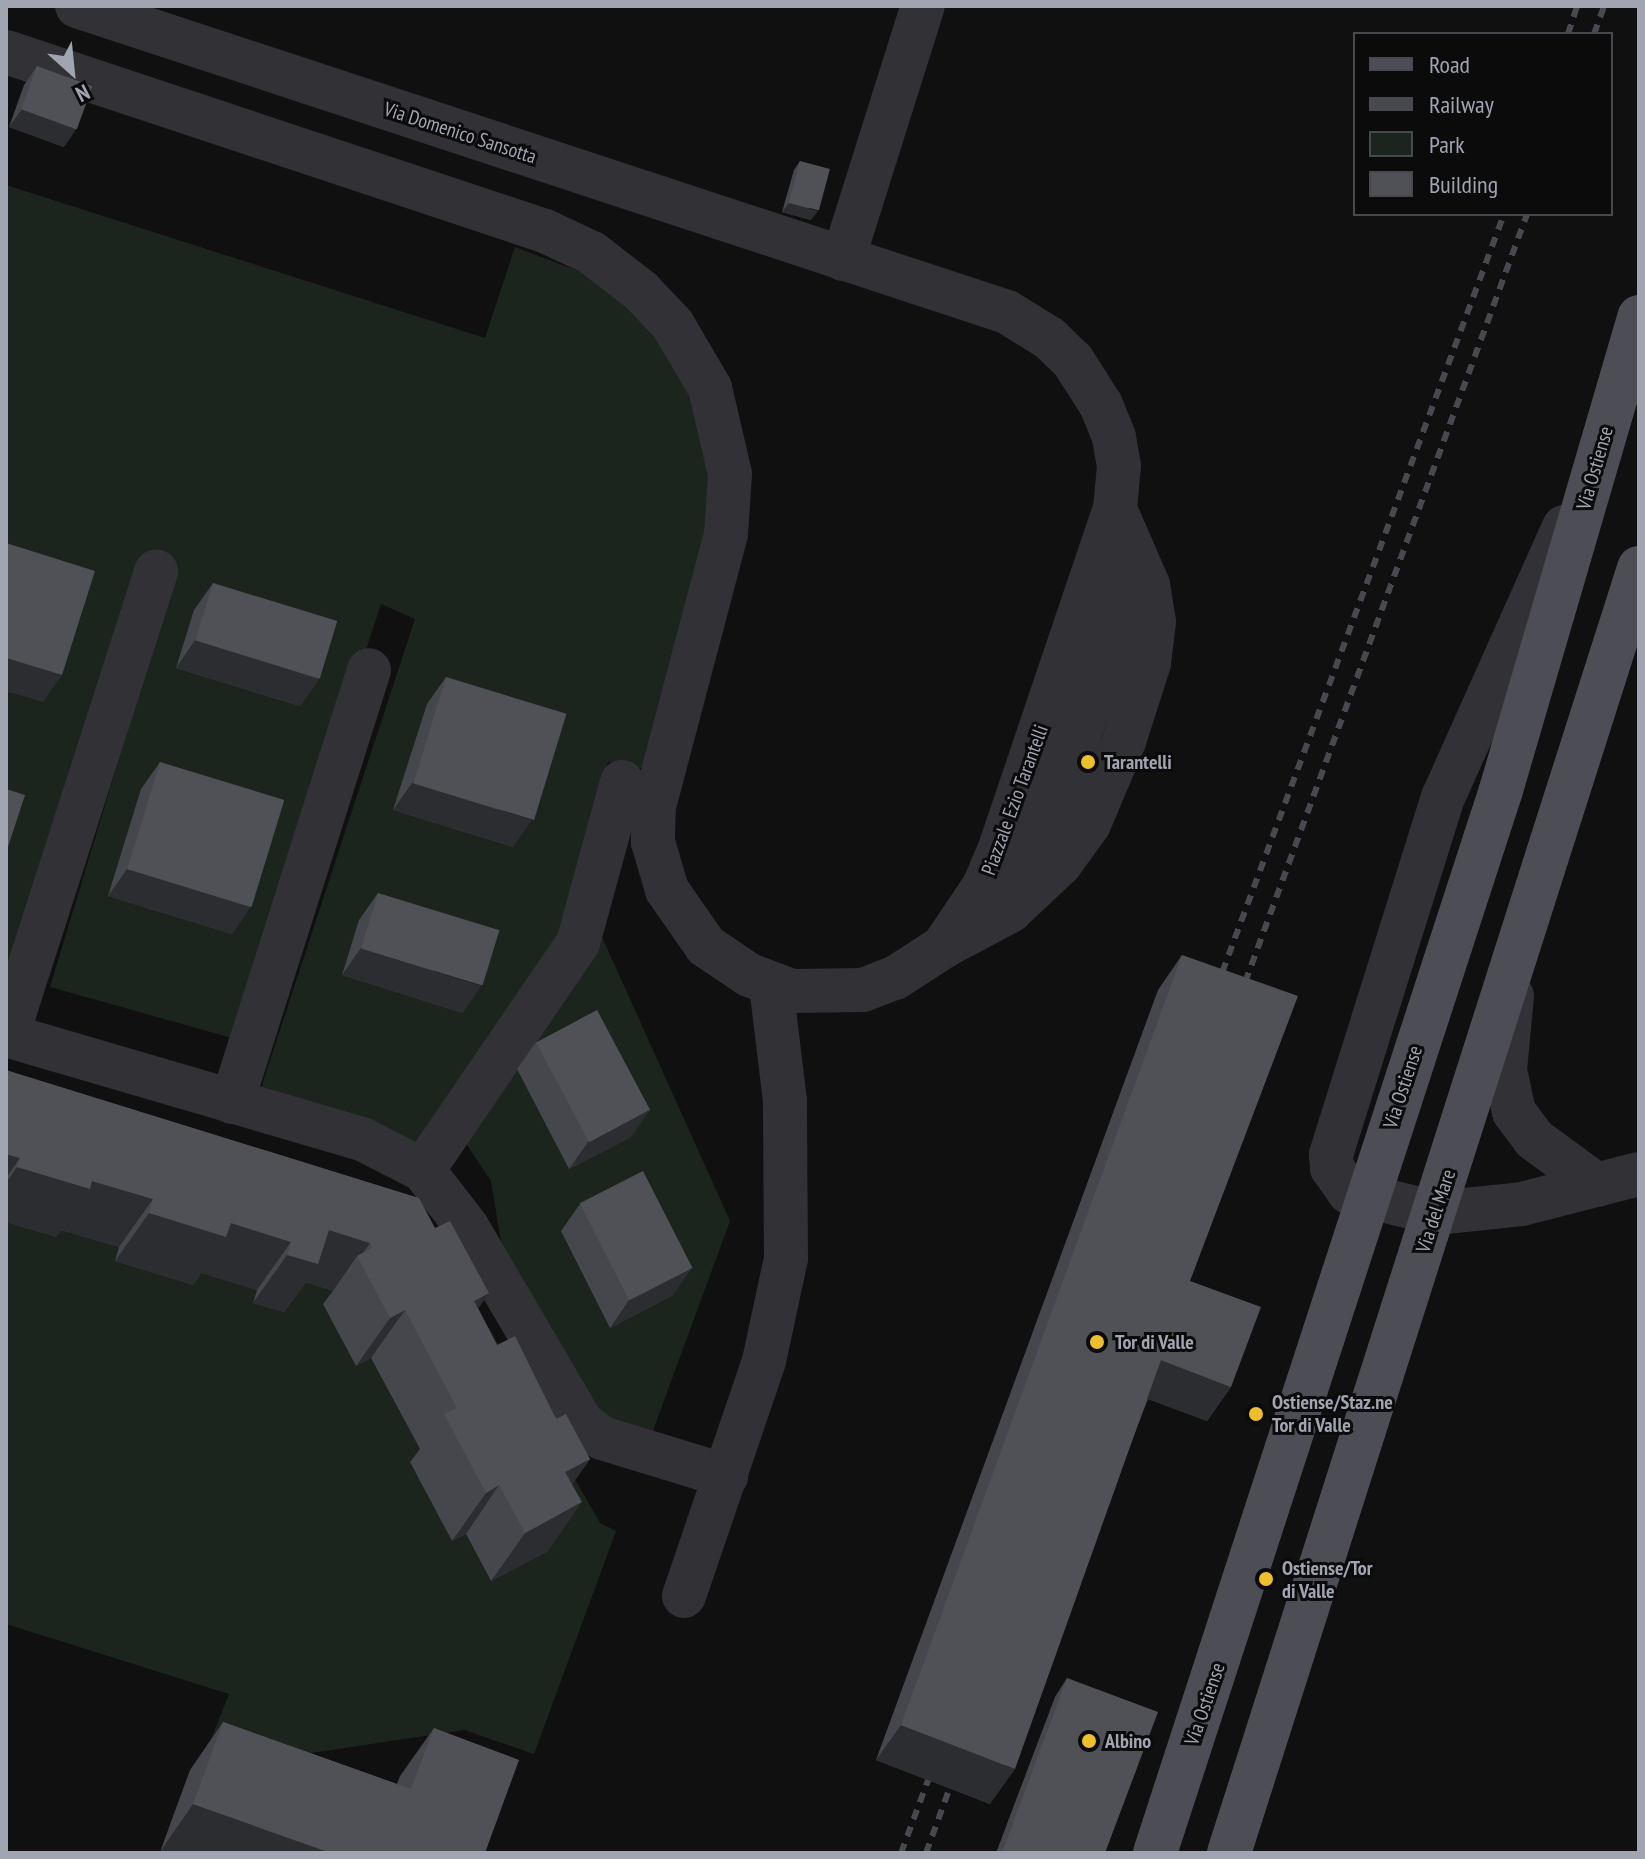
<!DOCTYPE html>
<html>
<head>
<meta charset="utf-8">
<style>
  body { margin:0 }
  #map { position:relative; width:1645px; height:1859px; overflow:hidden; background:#101011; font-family:"PT Sans Narrow",sans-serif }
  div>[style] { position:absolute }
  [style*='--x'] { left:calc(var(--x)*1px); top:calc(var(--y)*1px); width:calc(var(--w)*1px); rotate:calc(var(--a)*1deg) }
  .green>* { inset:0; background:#1c241e }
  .minor>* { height:44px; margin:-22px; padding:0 22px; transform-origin:22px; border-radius:22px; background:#313136 }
  .major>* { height:44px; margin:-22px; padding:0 22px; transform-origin:22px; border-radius:22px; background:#4d4e55 }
  .rail>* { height:6px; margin-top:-3px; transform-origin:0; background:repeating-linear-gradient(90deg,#48494f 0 10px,transparent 0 18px) }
  .wall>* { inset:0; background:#46474c }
  .shaded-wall>* { inset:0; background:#2c2d30 }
  .building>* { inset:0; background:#505157; transform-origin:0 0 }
  .dots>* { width:22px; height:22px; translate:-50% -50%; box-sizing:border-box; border:4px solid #0b0b0c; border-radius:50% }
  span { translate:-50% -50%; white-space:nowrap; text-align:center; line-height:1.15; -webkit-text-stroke:6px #0b0b0c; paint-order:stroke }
  .street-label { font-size:20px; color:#a1a5b2 }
  .poi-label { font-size:20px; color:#a1a5b2; font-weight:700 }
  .left { translate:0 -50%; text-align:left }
  .frame { position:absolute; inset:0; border:8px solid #a1a5b2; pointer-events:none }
  .legend { position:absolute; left:1353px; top:32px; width:260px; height:184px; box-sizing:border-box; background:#0b0b0c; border:2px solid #47494e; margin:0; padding:10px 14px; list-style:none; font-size:24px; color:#a1a5b2 }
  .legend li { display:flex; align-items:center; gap:16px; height:40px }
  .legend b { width:40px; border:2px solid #47494e }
  .north { position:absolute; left:32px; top:32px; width:80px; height:80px; -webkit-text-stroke:6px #0b0b0c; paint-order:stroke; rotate:153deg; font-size:22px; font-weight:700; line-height:32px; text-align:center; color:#a1a5b2 }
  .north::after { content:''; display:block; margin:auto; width:28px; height:36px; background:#a1a5b2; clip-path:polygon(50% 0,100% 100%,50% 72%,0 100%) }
</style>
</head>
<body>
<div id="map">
  <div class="green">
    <div style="clip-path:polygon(6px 185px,485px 338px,515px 247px,602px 280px,678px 359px,713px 443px,709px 514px,645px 769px,608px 762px,565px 936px,421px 1146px,260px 1091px,415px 619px,381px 604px,239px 1040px,50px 987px,130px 723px,6px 986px)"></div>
    <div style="clip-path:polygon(598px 928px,730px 1221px,651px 1436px,612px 1426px,591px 1406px,502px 1248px,491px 1181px,463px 1139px)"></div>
    <div style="clip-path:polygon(417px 1202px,600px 1523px,616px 1531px,534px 1754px,464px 1730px,233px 1765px,204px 1757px,229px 1694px,6px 1624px,6px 1222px,55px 1237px,59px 1229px,119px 1247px,116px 1261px,192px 1285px,197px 1272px,257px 1290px,254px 1303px,284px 1312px,295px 1278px,336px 1292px,324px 1305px,356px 1366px,371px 1358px,424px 1456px,411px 1463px,452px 1541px,466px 1534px,491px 1581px)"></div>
  </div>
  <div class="minor">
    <div style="--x:6;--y:52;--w:568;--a:18.37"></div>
    <div style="--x:545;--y:231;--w:52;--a:25.1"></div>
    <div style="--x:592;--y:253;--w:62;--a:37.8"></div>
    <div style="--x:641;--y:291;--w:47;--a:46.7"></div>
    <div style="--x:673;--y:325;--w:73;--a:59.6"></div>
    <div style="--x:710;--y:388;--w:88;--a:76.9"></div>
    <div style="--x:730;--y:474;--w:60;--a:93.8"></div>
    <div style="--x:726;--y:534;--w:281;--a:104.8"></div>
    <div style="--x:654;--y:806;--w:36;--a:92"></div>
    <div style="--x:653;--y:842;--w:50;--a:73.7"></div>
    <div style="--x:667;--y:890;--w:68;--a:55.1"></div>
    <div style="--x:706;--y:946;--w:52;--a:34"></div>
    <div style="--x:749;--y:975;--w:46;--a:20.4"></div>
    <div style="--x:792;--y:991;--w:71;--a:-0.8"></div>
    <div style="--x:863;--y:990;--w:34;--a:-21"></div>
    <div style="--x:895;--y:978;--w:57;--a:-32.9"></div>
    <div style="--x:943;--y:947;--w:73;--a:-56.1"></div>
    <div style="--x:984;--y:886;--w:41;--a:-67.2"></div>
    <div style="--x:1000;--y:848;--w:358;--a:-71.3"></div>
    <div style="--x:1115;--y:509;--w:43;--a:-84.7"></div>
    <div style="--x:1119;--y:466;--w:29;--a:-100"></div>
    <div style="--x:1114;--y:437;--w:35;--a:-112"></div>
    <div style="--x:1101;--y:405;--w:52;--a:-122.5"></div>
    <div style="--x:1073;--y:361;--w:33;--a:-136"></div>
    <div style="--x:1049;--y:338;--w:49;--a:-148.2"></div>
    <div style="--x:1007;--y:312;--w:979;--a:-161.79"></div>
    <div style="--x:843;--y:259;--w:265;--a:-72.5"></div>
    <div style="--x:1564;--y:527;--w:296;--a:114.1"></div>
    <div style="--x:1443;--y:797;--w:375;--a:107.4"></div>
    <div style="--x:1331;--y:1155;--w:13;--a:86"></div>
    <div style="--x:1332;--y:1168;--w:29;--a:55"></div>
    <div style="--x:1349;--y:1192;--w:89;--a:13.6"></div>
    <div style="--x:1436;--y:1213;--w:86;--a:-6"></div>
    <div style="--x:1522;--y:1204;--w:121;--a:-14.4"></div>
    <div style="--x:1007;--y:889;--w:53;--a:-55.7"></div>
    <div style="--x:1037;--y:845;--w:194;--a:-69.1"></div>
    <div style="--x:1106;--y:664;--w:62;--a:-73"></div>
    <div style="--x:1124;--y:605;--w:50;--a:-90"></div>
    <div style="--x:948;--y:944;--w:70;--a:-28"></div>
    <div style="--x:1010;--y:911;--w:69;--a:-43.2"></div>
    <div style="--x:1060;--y:864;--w:49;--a:-54.1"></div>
    <div style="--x:1089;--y:824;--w:90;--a:-67.1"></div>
    <div style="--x:1124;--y:741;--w:82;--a:-72.2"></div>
    <div style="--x:1149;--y:663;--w:41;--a:-83"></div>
    <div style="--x:1154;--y:622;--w:37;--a:-99"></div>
    <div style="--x:1148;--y:585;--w:83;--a:-113.5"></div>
    <div style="--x:1512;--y:996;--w:74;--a:95.4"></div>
    <div style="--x:1505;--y:1070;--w:43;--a:77.9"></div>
    <div style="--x:1514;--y:1112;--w:34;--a:53"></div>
    <div style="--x:1534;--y:1139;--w:78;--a:36.1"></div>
    <div style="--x:6;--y:1035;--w:371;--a:16.3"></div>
    <div style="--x:362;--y:1139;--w:68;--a:26.9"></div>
    <div style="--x:423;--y:1170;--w:72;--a:52.3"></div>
    <div style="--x:467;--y:1227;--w:227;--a:59.6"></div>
    <div style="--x:582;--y:1423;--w:25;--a:37"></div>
    <div style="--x:602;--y:1438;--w:130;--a:17"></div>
    <div style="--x:7;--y:1036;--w:488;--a:-72.2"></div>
    <div style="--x:232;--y:1102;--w:453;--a:-72.4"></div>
    <div style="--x:423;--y:1170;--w:275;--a:-55.7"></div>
    <div style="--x:578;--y:943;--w:167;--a:-74.7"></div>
    <div style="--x:684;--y:1596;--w:248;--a:-71.2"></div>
    <div style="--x:764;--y:1361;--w:105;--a:-77.9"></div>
    <div style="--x:786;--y:1258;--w:157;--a:-90.4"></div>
    <div style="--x:785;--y:1101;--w:116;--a:-96.9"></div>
  </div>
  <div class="major">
    <div style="--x:1155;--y:1853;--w:1118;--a:-71.97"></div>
    <div style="--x:1501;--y:790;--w:493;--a:-73.7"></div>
    <div style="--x:1229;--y:1853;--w:1349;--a:-72.3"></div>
  </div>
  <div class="rail">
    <div style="--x:1568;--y:34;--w:29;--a:-72"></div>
    <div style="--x:1594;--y:34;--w:30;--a:-70"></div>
    <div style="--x:1216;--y:989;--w:827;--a:-69.61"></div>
    <div style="--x:1239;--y:999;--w:836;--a:-69.85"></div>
    <div style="--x:901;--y:1853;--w:100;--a:-69.6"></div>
    <div style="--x:926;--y:1853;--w:90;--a:-70"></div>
  </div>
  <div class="wall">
    <div style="clip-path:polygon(37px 66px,64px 147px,9px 127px,24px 85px)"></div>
    <div style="clip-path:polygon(800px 161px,811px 220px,782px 212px,794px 170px)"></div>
    <div style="clip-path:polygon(213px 583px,319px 679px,300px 706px,176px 668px,194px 610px)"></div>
    <div style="clip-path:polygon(446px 677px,513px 847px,393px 810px,427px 704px)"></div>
    <div style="clip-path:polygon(160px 762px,250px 907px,232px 934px,108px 896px,141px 789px)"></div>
    <div style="clip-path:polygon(378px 893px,463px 1013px,342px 975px,359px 920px)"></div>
    <div style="clip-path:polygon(1182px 955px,1190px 1281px,1231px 1387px,1207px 1421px,1148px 1399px,990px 1804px,876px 1760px,1158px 990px)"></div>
    <div style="clip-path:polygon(536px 1042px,631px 1137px,569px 1169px,517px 1069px)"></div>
    <div style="clip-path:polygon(6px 1070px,435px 1228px,489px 1293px,478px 1308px,497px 1345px,590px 1459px,572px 1484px,548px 1551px,491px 1581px,466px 1534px,452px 1541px,410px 1462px,420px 1449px,371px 1358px,356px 1366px,323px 1304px,333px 1291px,306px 1282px,284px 1312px,253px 1303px,257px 1290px,201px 1273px,193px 1285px,115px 1261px,119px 1247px,61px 1230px,56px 1237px,6px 1222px)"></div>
    <div style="clip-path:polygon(580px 1204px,673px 1295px,610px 1328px,561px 1231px)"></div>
    <div style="clip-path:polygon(1067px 1678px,1105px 1853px,996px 1853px,1055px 1697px)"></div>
    <div style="clip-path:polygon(223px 1722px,397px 1784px,400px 1776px,434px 1728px,485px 1853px,163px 1853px,160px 1852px,190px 1770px)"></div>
  </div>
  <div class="shaded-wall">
    <div style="clip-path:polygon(22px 109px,77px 128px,64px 147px,9px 127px)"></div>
    <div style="clip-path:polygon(789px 203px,818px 211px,811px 220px,782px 212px)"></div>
    <div style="clip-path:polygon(195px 640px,319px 679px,300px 706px,176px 668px)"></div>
    <div style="clip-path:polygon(6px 658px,62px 675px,43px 702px,6px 691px)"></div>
    <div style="clip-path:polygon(412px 783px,532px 820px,513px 847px,393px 810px)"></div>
    <div style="clip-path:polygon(127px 869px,250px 907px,232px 934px,108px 896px)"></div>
    <div style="clip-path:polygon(361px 948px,481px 986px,463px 1013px,342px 975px)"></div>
    <div style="clip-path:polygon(650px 1110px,631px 1137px,569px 1169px,588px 1142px)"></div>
    <div style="clip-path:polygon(6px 1154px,20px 1158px,6px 1178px)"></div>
    <div style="clip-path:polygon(17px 1167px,92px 1181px,153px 1199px,119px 1247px,61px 1230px,56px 1237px,6px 1222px,6px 1183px)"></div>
    <div style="clip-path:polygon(149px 1213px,231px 1223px,291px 1242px,257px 1290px,201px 1273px,193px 1285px,115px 1261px)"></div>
    <div style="clip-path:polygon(329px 1230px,370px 1243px,359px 1259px,357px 1256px,333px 1291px,306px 1282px,284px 1312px,253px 1303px,287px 1255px)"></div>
    <div style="clip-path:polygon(692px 1268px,673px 1295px,610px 1328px,629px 1300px)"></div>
    <div style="clip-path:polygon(489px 1293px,455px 1341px,474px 1301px)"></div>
    <div style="clip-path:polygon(405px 1310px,371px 1358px,356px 1366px,390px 1318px)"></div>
    <div style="clip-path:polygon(1161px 1360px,1231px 1387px,1207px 1421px,1137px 1395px)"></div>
    <div style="clip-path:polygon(590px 1459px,556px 1507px,565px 1472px)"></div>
    <div style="clip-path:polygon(499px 1485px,466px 1534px,452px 1541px,486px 1493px)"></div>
    <div style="clip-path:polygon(582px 1502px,548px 1551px,491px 1581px,525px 1533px)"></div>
    <div style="clip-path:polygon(901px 1725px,1015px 1769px,990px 1804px,876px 1760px)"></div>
    <div style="clip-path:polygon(193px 1804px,331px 1853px,163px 1853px,160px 1852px)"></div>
  </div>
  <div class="building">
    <div style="left:37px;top:66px;width:59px;height:46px;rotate:20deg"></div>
    <div style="left:800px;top:161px;width:31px;height:43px;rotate:15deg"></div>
    <div style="clip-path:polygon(6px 543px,95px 571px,62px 675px,6px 658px)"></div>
    <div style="left:213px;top:583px;width:130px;height:60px;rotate:17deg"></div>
    <div style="left:446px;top:677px;width:126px;height:111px;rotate:17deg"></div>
    <div style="left:160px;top:762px;width:130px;height:112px;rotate:17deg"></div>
    <div style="clip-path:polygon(6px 789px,25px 795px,6px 853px)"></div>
    <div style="left:378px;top:893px;width:127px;height:58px;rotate:17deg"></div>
    <div style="clip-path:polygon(1182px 955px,1298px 996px,1190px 1281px,1261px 1307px,1231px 1387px,1161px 1360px,1015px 1769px,901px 1725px)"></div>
    <div style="left:597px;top:1010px;width:113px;height:69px;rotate:62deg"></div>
    <div style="clip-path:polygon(6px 1070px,419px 1198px,435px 1228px,450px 1221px,489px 1293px,474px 1301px,497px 1345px,515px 1336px,556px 1419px,566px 1414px,590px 1459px,565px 1472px,582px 1502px,525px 1533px,499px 1485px,486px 1493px,444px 1414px,457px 1408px,405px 1310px,390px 1318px,357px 1256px,372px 1248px,370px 1243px,329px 1230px,318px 1264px,287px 1255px,291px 1242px,231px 1223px,226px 1237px,149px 1213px,153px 1199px,92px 1181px,90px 1189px,17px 1167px,20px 1158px,6px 1154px)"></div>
    <div style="left:643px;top:1171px;width:109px;height:71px;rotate:63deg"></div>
    <div style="clip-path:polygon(1067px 1678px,1158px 1712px,1105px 1853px,1002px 1853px)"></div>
    <div style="clip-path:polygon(223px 1722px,411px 1789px,434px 1728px,519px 1760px,485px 1853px,331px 1853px,193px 1804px)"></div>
  </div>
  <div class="dots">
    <div style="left:1088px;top:762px;background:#edbf2c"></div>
    <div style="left:1097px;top:1342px;background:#edbf2c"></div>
    <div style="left:1256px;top:1414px;background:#edbf2c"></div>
    <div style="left:1266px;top:1579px;background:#edbf2c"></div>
    <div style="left:1089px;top:1741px;background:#edbf2c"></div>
  </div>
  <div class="street-label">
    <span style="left:460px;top:133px;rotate:18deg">Via Domenico Sansotta</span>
    <span style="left:1595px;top:468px;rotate:-74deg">Via Ostiense</span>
    <span style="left:1015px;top:800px;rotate:-70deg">Piazzale Ezio Tarantelli</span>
    <span style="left:1403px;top:1087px;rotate:-72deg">Via Ostiense</span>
    <span style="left:1436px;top:1211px;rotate:-72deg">Via del Mare</span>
    <span style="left:1205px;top:1704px;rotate:-71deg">Via Ostiense</span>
  </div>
  <div class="poi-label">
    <span class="left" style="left:1104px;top:762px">Tarantelli</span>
    <span class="left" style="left:1115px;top:1342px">Tor di Valle</span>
    <span class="left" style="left:1272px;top:1414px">Ostiense/Staz.ne<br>Tor di Valle</span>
    <span class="left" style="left:1282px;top:1580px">Ostiense/Tor<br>di Valle</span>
    <span class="left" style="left:1105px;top:1741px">Albino</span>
  </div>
  <div class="frame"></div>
  <ul class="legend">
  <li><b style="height:10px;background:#4d4e55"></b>Road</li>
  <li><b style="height:10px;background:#48494f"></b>Railway</li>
  <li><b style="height:22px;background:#1c241e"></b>Park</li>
  <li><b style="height:22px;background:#505157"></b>Building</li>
  </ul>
  <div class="north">N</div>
</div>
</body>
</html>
